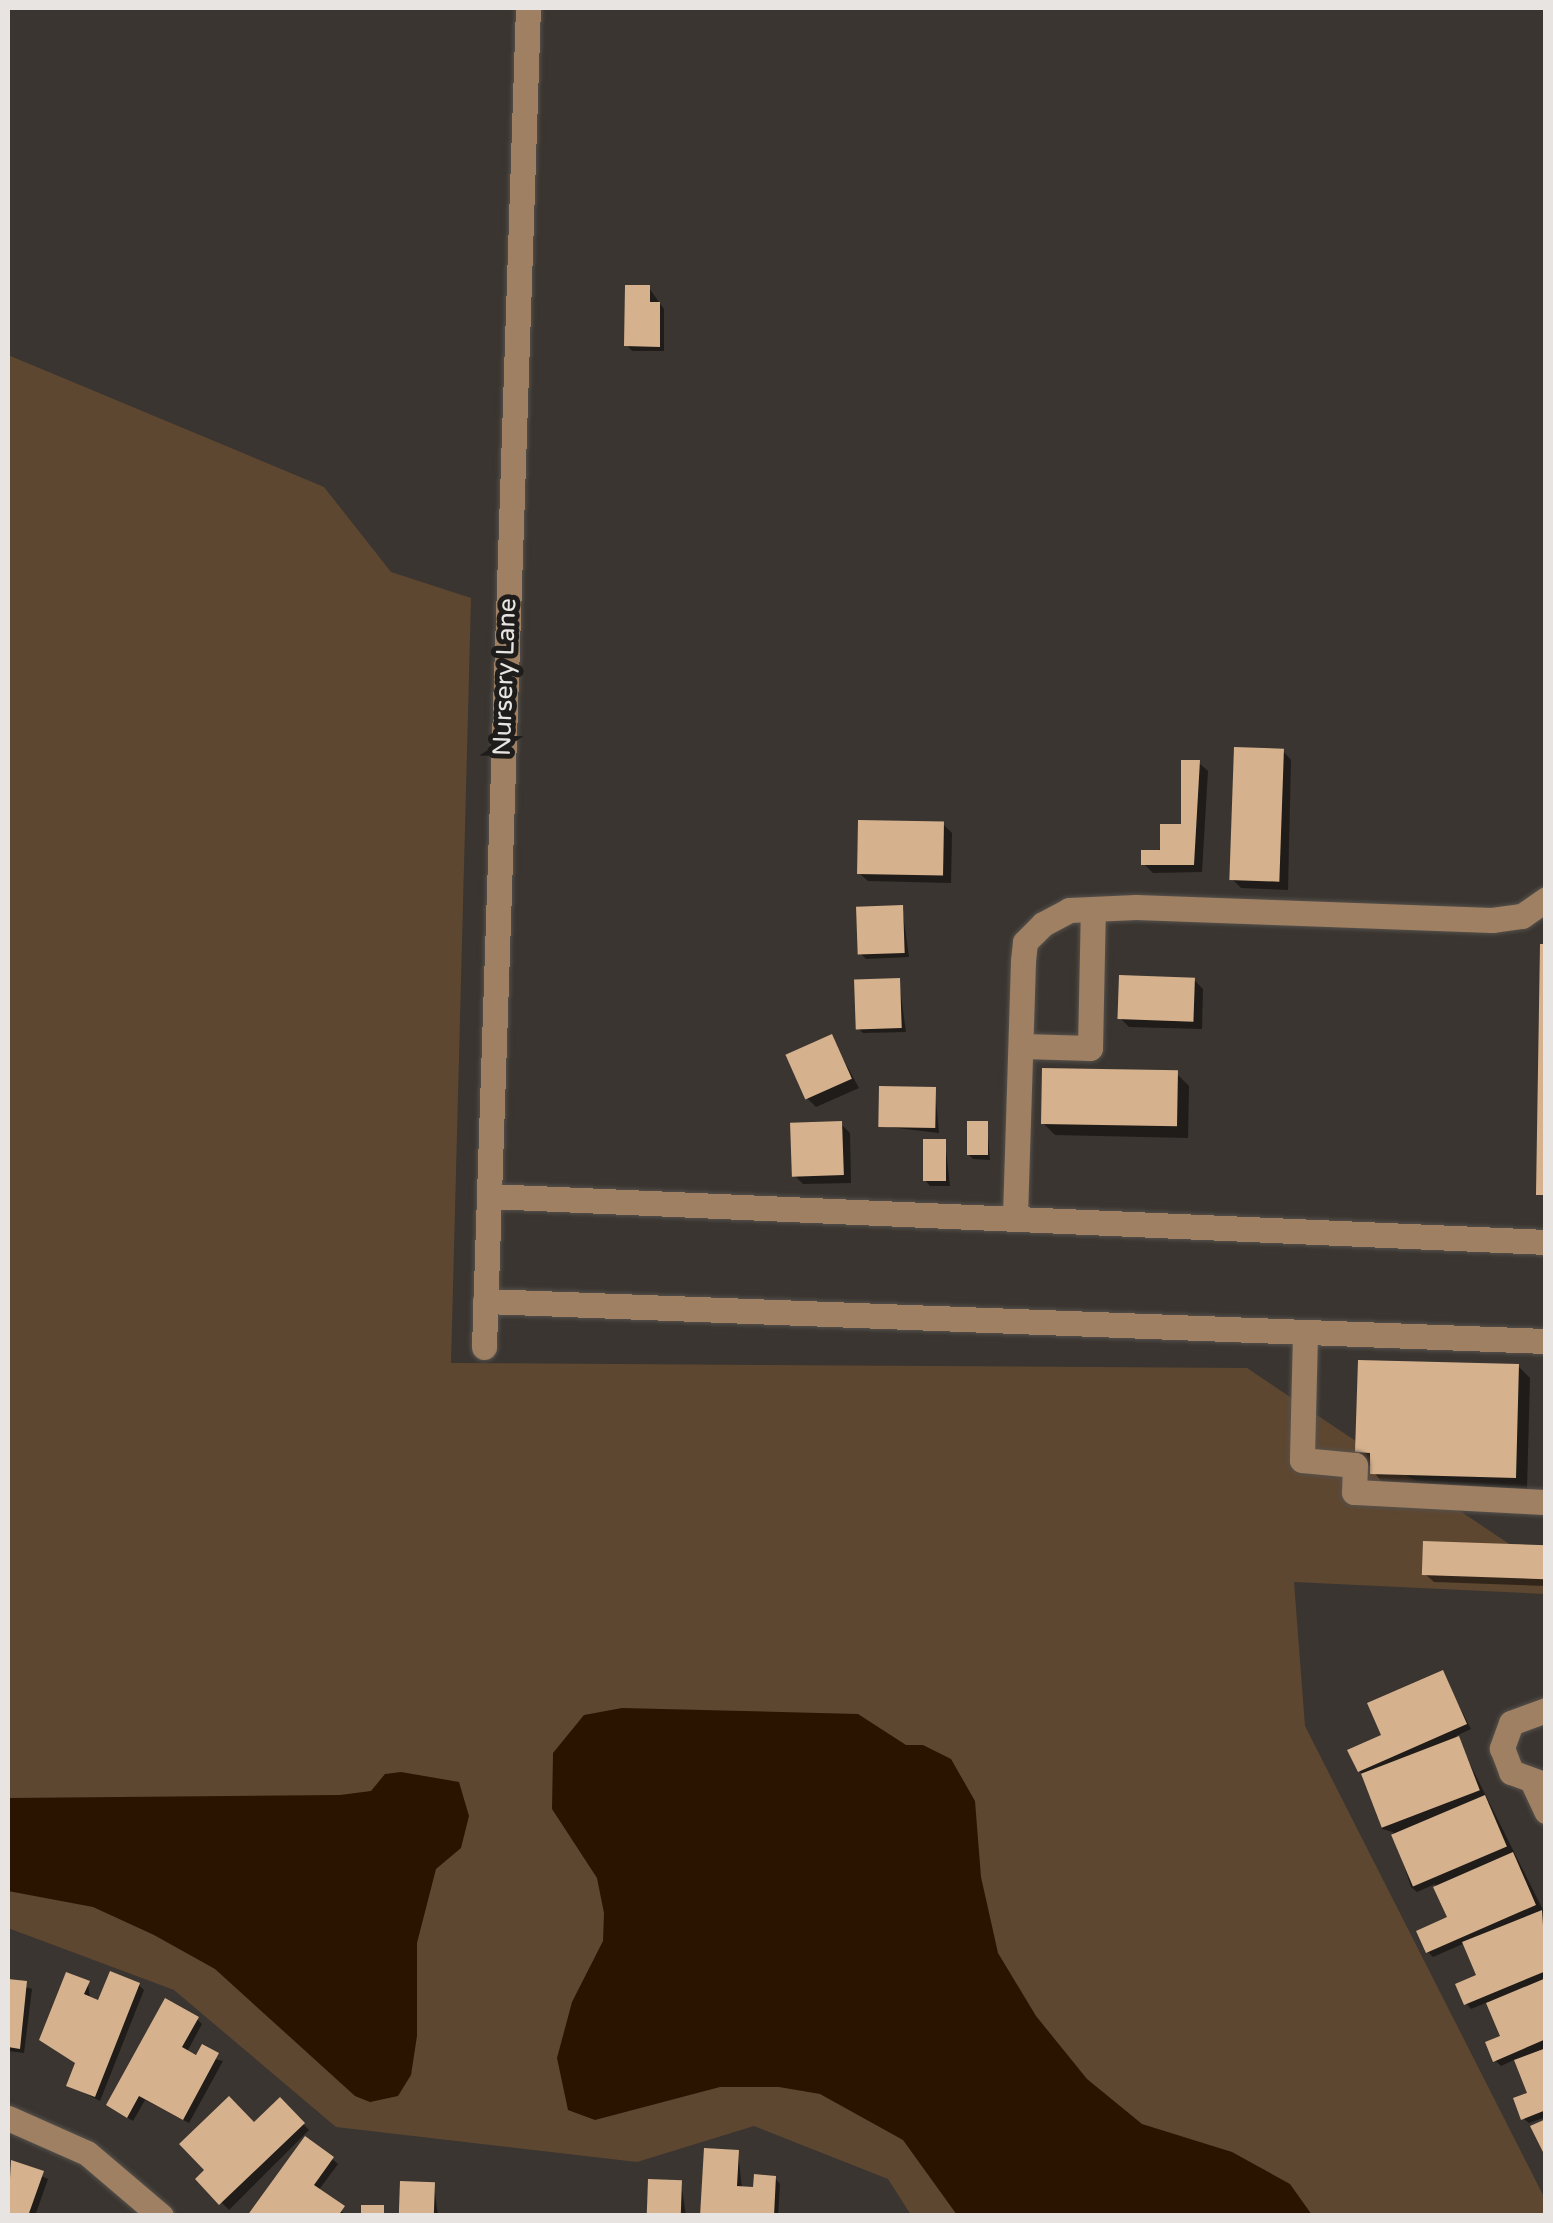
<!DOCTYPE html>
<html>
<head>
<meta charset="utf-8">
<style>
  body { margin:0 }
  #map { position:relative; width:1553px; height:2223px; overflow:hidden; background:#3a3530; font-family:"Varela Round",sans-serif }
  div>[style] { position:absolute }
  [style*='--x'] { left:calc(var(--x)*1px); top:calc(var(--y)*1px); width:calc(var(--w)*1px); rotate:calc(var(--a)*1deg) }
  .green>* { inset:0; background:#5e4731 }
  .water>* { inset:0; background:#2a1400 }
  .shadow>* { inset:0; background:#0007; transform-origin:0 0 }
  .building>* { inset:0; background:#d6b18d; transform-origin:0 0 }
  .roads { filter:drop-shadow(0 0 2px #56514c) drop-shadow(0 0 2px #56514c) }
  .minor>* { height:25px; margin:-12.5px; padding:0 12.5px; transform-origin:12.5px; border-radius:12.5px; background:#9f8063 }
  span { translate:-50% -50%; white-space:nowrap; text-align:center; line-height:1.15; -webkit-text-stroke:10px #1f1d1b; paint-order:stroke }
  .street-label { font-size:25px; color:#e8e4e2 }
  .frame { position:absolute; inset:0; border:10px solid #e8e4e2; pointer-events:none }
</style>
</head>
<body>
<div id="map">
  <div class="green">
    <div style="clip-path:polygon(8px 355px,324px 487px,391px 572px,471px 598px,451px 1363px,1247px 1368px,1545px 1568px,1545px 1594px,1294px 1582px,1305px 1726px,1545px 2199px,1545px 2215px,911px 2215px,888px 2179px,754px 2126px,637px 2162px,336px 2127px,174px 1990px,8px 1928px)"></div>
  </div>
  <div class="water">
    <div style="clip-path:polygon(622px 1708px,858px 1714px,906px 1745px,923px 1745px,951px 1759px,975px 1801px,981px 1877px,998px 1953px,1036px 2016px,1087px 2079px,1142px 2124px,1232px 2152px,1290px 2184px,1312px 2215px,957px 2215px,903px 2140px,820px 2094px,779px 2087px,720px 2087px,595px 2120px,568px 2110px,557px 2058px,572px 2002px,603px 1941px,604px 1913px,597px 1878px,552px 1809px,553px 1753px,584px 1715px)"></div>
    <div style="clip-path:polygon(401px 1772px,459px 1782px,469px 1816px,461px 1848px,436px 1869px,417px 1943px,417px 2036px,411px 2075px,398px 2096px,370px 2102px,355px 2096px,215px 1969px,154px 1935px,93px 1907px,8px 1891px,8px 1798px,340px 1795px,371px 1791px,385px 1774px)"></div>
  </div>
  <div class="shadow">
    <div style="clip-path:polygon(649px 288px,664px 309px,664px 351px,632px 351px,627px 345px)"></div>
    <div style="clip-path:polygon(1283px 751px,1291px 760px,1288px 890px,1241px 888px,1232px 879px)"></div>
    <div style="clip-path:polygon(1199px 763px,1208px 771px,1202px 872px,1153px 873px,1144px 864px,1184px 826px)"></div>
    <div style="clip-path:polygon(943px 824px,952px 833px,951px 883px,868px 881px,859px 873px)"></div>
    <div style="clip-path:polygon(902px 907px,909px 957px,866px 959px,860px 953px)"></div>
    <div style="clip-path:polygon(1194px 980px,1203px 989px,1202px 1029px,1129px 1027px,1120px 1018px)"></div>
    <div style="clip-path:polygon(899px 981px,906px 1032px,863px 1033px,858px 1028px)"></div>
    <div style="clip-path:polygon(831px 1037px,859px 1088px,816px 1107px,807px 1098px)"></div>
    <div style="clip-path:polygon(1177px 1074px,1189px 1086px,1188px 1138px,1055px 1135px,1043px 1123px)"></div>
    <div style="clip-path:polygon(935px 1090px,939px 1133px,880px 1126px)"></div>
    <div style="clip-path:polygon(841px 1124px,850px 1133px,851px 1183px,803px 1184px,794px 1175px)"></div>
    <div style="clip-path:polygon(987px 1124px,990px 1160px,973px 1159px,968px 1154px)"></div>
    <div style="clip-path:polygon(945px 1142px,950px 1186px,930px 1186px,925px 1180px)"></div>
    <div style="clip-path:polygon(1518px 1366px,1530px 1378px,1527px 1489px,1384px 1485px,1358px 1451px)"></div>
    <div style="clip-path:polygon(1546px 1547px,1546px 1586px,1434px 1582px,1425px 1574px)"></div>
    <div style="clip-path:polygon(1442px 1673px,1471px 1729px,1456px 1736px,1546px 1916px,1546px 2117px,1529px 2123px,1523px 2118px,1530px 2094px,1516px 2059px,1501px 2066px,1495px 2060px,1503px 2037px,1488px 2002px,1471px 2009px,1466px 2003px,1479px 1977px,1465px 1943px,1433px 1957px,1428px 1952px,1450px 1918px,1435px 1884px,1417px 1892px,1411px 1887px,1393px 1832px,1382px 1829px,1360px 1771px)"></div>
    <div style="clip-path:polygon(8px 1982px,32px 1989px,24px 2053px,8px 2051px)"></div>
    <div style="clip-path:polygon(88px 1983px,90px 1999px,100px 2003px,139px 1985px,144px 1990px,100px 2101px,69px 2085px,78px 2064px,48px 2044px)"></div>
    <div style="clip-path:polygon(197px 2019px,202px 2024px,187px 2052px,223px 2061px,189px 2123px,145px 2100px,133px 2121px,114px 2110px,109px 2105px)"></div>
    <div style="left:280px;top:2101px;width:41px;height:113px;rotate:45deg"></div>
    <div style="clip-path:polygon(738px 2152px,742px 2189px,755px 2190px,775px 2178px,780px 2184px,778px 2216px,702px 2216px)"></div>
    <div style="clip-path:polygon(332px 2159px,338px 2164px,318px 2191px,347px 2216px,250px 2216px)"></div>
    <div style="clip-path:polygon(13px 2163px,48px 2179px,35px 2216px,8px 2216px)"></div>
    <div style="clip-path:polygon(681px 2182px,686px 2216px,649px 2216px)"></div>
    <div style="clip-path:polygon(434px 2185px,438px 2216px,402px 2216px)"></div>
  </div>
  <div class="building">
    <div style="clip-path:polygon(625px 285px,650px 285px,650px 302px,660px 302px,660px 347px,624px 346px)"></div>
    <div style="left:1234px;top:747px;width:50px;height:133px;rotate:2deg"></div>
    <div style="clip-path:polygon(1181px 760px,1200px 760px,1194px 865px,1141px 865px,1141px 850px,1160px 850px,1160px 824px,1181px 824px)"></div>
    <div style="left:858px;top:820px;width:86px;height:54px;rotate:1deg"></div>
    <div style="left:903px;top:905px;width:48px;height:47px;rotate:88deg"></div>
    <div style="clip-path:polygon(1540px 944px,1546px 944px,1546px 1195px,1536px 1195px)"></div>
    <div style="left:1119px;top:975px;width:76px;height:44px;rotate:2deg"></div>
    <div style="left:900px;top:978px;width:50px;height:46px;rotate:88deg"></div>
    <div style="left:832px;top:1034px;width:49px;height:51px;rotate:66deg"></div>
    <div style="left:1042px;top:1068px;width:136px;height:56px;rotate:1deg"></div>
    <div style="left:879px;top:1086px;width:57px;height:41px;rotate:1deg"></div>
    <div style="left:842px;top:1121px;width:54px;height:52px;rotate:88deg"></div>
    <div style="left:967px;top:1121px;width:21px;height:34px"></div>
    <div style="left:923px;top:1139px;width:23px;height:42px"></div>
    <div style="clip-path:polygon(1358px 1360px,1519px 1364px,1516px 1478px,1370px 1474px,1370px 1453px,1355px 1452px)"></div>
    <div style="left:1423px;top:1541px;width:123px;height:34px;rotate:2deg"></div>
    <div style="clip-path:polygon(1443px 1670px,1467px 1724px,1358px 1772px,1347px 1750px,1381px 1735px,1367px 1703px)"></div>
    <div style="left:1459px;top:1736px;width:58px;height:105px;rotate:69deg"></div>
    <div style="left:1485px;top:1795px;width:56px;height:102px;rotate:67deg"></div>
    <div style="clip-path:polygon(1513px 1852px,1536px 1905px,1426px 1953px,1416px 1931px,1447px 1917px,1433px 1887px)"></div>
    <div style="clip-path:polygon(1542px 1910px,1546px 1971px,1464px 2005px,1455px 1984px,1476px 1975px,1462px 1942px)"></div>
    <div style="clip-path:polygon(110px 1971px,140px 1983px,95px 2097px,66px 2086px,75px 2063px,39px 2040px,66px 1972px,90px 1981px,84px 1994px,98px 2000px)"></div>
    <div style="clip-path:polygon(1546px 1978px,1546px 2039px,1493px 2062px,1485px 2042px,1500px 2036px,1486px 2003px)"></div>
    <div style="clip-path:polygon(8px 1979px,27px 1981px,20px 2049px,8px 2047px)"></div>
    <div style="clip-path:polygon(165px 1998px,199px 2017px,182px 2047px,196px 2055px,202px 2044px,219px 2053px,183px 2120px,139px 2096px,127px 2118px,106px 2105px)"></div>
    <div style="clip-path:polygon(1546px 2048px,1546px 2110px,1521px 2120px,1513px 2098px,1527px 2093px,1514px 2060px)"></div>
    <div style="clip-path:polygon(229px 2096px,254px 2122px,280px 2097px,305px 2123px,219px 2205px,195px 2179px,204px 2170px,179px 2144px)"></div>
    <div style="clip-path:polygon(1546px 2119px,1546px 2158px,1530px 2126px)"></div>
    <div style="clip-path:polygon(305px 2136px,334px 2157px,314px 2185px,345px 2206px,338px 2216px,247px 2216px)"></div>
    <div style="clip-path:polygon(704px 2148px,739px 2150px,737px 2186px,753px 2187px,754px 2174px,776px 2176px,774px 2216px,700px 2216px)"></div>
    <div style="clip-path:polygon(11px 2160px,44px 2171px,28px 2216px,8px 2216px)"></div>
    <div style="left:648px;top:2179px;width:34px;height:37px;rotate:2deg"></div>
    <div style="left:400px;top:2181px;width:35px;height:35px;rotate:2deg"></div>
    <div style="left:361px;top:2205px;width:23px;height:11px"></div>
  </div>
  <div class="roads">
    <div class="minor">
      <div style="--x:1023;--y:1046;--w:67;--a:1.7"></div>
      <div style="--x:1090;--y:1048;--w:138;--a:-88.8"></div>
      <div style="--x:489;--y:1196;--w:1058;--a:2.49"></div>
      <div style="--x:1015;--y:1216;--w:255;--a:-88.2"></div>
      <div style="--x:1023;--y:961;--w:19;--a:-84"></div>
      <div style="--x:1025;--y:942;--w:25;--a:-45"></div>
      <div style="--x:1043;--y:924;--w:30;--a:-28"></div>
      <div style="--x:1069;--y:910;--w:67;--a:-2.6"></div>
      <div style="--x:1136;--y:907;--w:356;--a:2.1"></div>
      <div style="--x:1492;--y:920;--w:30;--a:-8"></div>
      <div style="--x:1522;--y:916;--w:29;--a:-35"></div>
      <div style="--x:485;--y:1301;--w:1062;--a:2.16"></div>
      <div style="--x:1305;--y:1334;--w:126;--a:91.4"></div>
      <div style="--x:1302;--y:1460;--w:53;--a:5.4"></div>
      <div style="--x:1355;--y:1465;--w:27;--a:92"></div>
      <div style="--x:1354;--y:1492;--w:192;--a:3"></div>
      <div style="--x:484;--y:1347;--w:1340;--a:-88.12"></div>
      <div style="--x:1546;--y:1710;--w:37;--a:160"></div>
      <div style="--x:1511;--y:1723;--w:27;--a:110"></div>
      <div style="--x:1502;--y:1748;--w:26;--a:69"></div>
      <div style="--x:1511;--y:1772;--w:37;--a:20"></div>
      <div style="--x:1534;--y:1785;--w:29;--a:65"></div>
      <div style="--x:8;--y:2118;--w:86;--a:23.9"></div>
      <div style="--x:87;--y:2153;--w:97;--a:40.4"></div>
    </div>
  </div>
  <div class="street-label">
    <span style="left:505px;top:677px;rotate:-88deg">Nursery Lane</span>
  </div>
  <div class="frame"></div>
</div>
</body>
</html>
